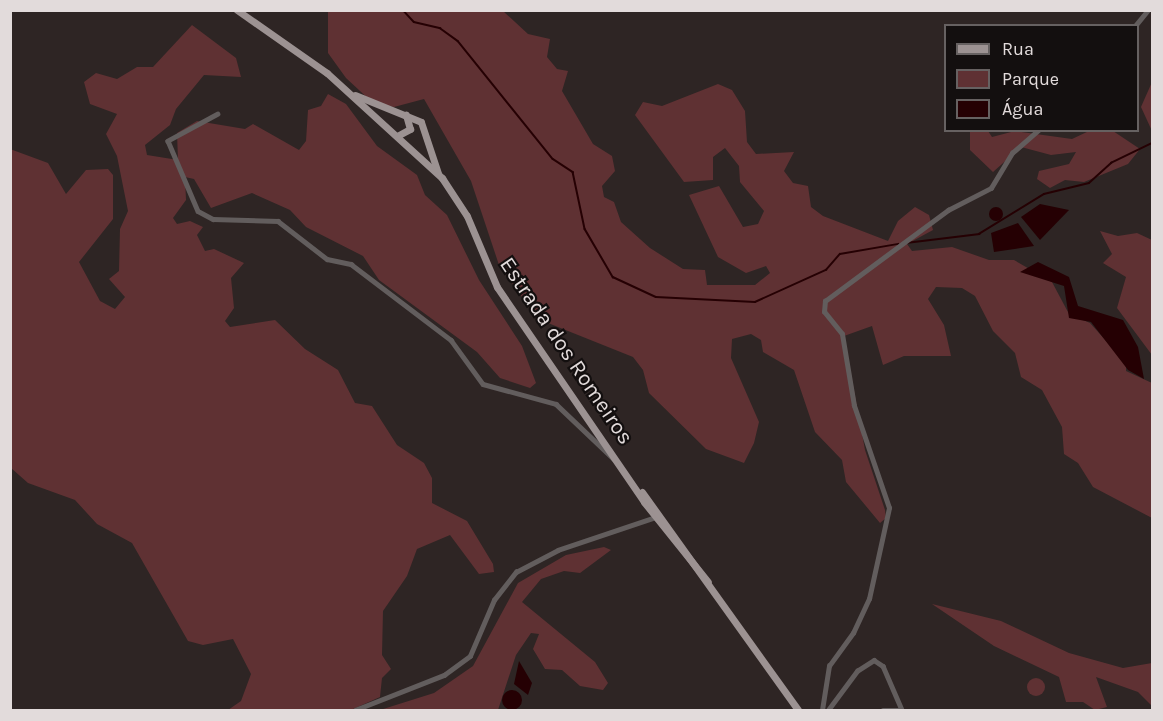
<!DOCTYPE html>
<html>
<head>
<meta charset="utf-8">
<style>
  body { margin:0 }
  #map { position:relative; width:1163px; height:721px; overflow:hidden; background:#2e2524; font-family:Karla,sans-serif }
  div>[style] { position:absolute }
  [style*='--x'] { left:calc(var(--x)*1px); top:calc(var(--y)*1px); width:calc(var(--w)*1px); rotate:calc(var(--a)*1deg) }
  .green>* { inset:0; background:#5f3133 }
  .round { border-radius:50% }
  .water>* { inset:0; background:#250003 }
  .stream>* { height:1.5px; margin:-0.75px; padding:0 0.75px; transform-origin:0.75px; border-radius:0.75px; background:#250003 }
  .minor>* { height:4.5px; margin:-2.25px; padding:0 2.25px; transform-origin:2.25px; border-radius:2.25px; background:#625d5d }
  .primary>* { height:7px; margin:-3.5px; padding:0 3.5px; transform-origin:3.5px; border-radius:3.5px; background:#9c9292 }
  span { translate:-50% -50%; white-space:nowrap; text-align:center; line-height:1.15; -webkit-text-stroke:4.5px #130f0f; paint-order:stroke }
  .street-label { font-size:22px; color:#e2dbdb }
  .frame { position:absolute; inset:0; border:12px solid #e2dbdb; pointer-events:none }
  .legend { position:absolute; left:944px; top:24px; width:195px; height:108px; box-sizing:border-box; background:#130f0f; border:2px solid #666161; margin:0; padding:8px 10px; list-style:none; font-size:18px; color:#e2dbdb }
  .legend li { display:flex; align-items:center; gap:12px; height:30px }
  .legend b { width:30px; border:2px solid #666161 }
</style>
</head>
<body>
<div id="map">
  <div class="green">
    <div style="clip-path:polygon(328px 11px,503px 11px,528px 34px,550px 39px,547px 57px,557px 69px,568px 71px,562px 91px,593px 144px,612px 156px,615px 171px,602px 186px,604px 197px,614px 202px,621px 222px,650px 248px,683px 269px,705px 270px,707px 285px,755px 285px,770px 273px,766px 266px,746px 273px,718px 257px,689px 195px,719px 186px,743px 227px,758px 224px,764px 211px,740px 182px,739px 166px,725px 148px,713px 157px,713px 180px,684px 182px,635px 115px,643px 102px,662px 106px,718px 84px,732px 90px,745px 111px,747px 142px,756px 154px,794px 152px,784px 171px,793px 183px,808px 186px,811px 207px,823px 216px,888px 241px,898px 221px,915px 207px,929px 215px,933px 230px,907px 244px,912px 251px,952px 247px,989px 260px,1014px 260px,1052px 282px,1069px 314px,1090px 323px,1126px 363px,1126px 371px,1152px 383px,1152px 518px,1093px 487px,1078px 463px,1064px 454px,1062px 427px,1042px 390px,1021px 377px,1015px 353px,993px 331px,975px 296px,962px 288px,936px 287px,928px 299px,944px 325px,951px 356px,904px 356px,883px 365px,872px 326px,844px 336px,865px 450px,885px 510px,886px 518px,880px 523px,846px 482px,842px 460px,815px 432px,794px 370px,763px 352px,761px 340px,751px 334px,732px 339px,731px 358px,759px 422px,754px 443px,744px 463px,706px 449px,649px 393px,643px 370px,633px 357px,538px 319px,499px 265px,471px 181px,424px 99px,394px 107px,374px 104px,346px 78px,328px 53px)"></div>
    <div style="clip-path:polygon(192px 25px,236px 58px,241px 77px,204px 75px,176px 109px,170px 125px,145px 145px,147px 155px,178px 160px,177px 133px,197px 121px,245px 129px,253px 124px,299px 150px,306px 141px,308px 110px,321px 106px,328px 94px,346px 104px,377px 146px,417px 175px,425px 195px,447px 215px,479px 280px,522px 346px,536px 383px,530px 388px,500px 378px,477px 352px,379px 280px,363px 256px,306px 227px,290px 210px,252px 193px,211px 208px,194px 179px,185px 177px,186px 200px,173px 218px,177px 224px,190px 221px,203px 227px,197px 235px,205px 251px,214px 249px,244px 263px,231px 278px,234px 308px,225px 321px,230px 327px,275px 320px,305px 349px,338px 370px,355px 403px,372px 406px,397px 445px,424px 463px,432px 478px,432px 503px,467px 521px,493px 564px,494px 572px,479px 574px,450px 535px,417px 549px,407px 576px,383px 611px,382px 655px,391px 669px,382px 678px,380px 697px,351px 710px,228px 710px,241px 701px,251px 674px,233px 639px,203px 645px,188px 641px,132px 543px,97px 524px,75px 500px,28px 483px,11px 468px,10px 149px,48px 163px,66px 194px,86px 170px,108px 169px,113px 175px,113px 219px,79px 262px,100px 301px,115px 309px,125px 297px,109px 279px,119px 271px,120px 229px,128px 211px,117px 156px,106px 134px,117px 114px,90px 104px,84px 82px,96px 73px,117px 79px,137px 67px,153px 67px)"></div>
    <div style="clip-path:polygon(1152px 82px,1152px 131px,1141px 107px)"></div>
    <div style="clip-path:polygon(970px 131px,988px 131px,992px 137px,1015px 131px,1072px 139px,1089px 131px,1113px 131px,1140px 149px,1128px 164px,1084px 182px,1065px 180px,1050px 188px,1037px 179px,1039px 171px,1069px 164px,1076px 152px,1051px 155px,1021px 147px,993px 172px,970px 150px)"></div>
    <div style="clip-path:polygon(1100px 231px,1118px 236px,1137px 233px,1152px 240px,1152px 355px,1117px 308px,1126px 277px,1103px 263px,1112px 254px)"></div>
    <div style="clip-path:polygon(604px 547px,611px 550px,580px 573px,564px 571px,541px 579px,522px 602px,595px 662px,608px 683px,603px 690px,580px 686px,562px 670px,545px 669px,533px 649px,539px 634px,531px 633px,516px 655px,498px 710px,380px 710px,434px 693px,473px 666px,518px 583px,566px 555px)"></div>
    <div style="clip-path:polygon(932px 604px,1001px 621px,1069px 653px,1123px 668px,1152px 663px,1152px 706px,1138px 692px,1096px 677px,1107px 707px,1095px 710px,1083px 702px,1066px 702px,1059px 677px,994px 646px)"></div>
    <div class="round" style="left:1027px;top:678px;width:18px;height:18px"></div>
  </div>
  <div class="water">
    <div style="clip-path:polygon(1040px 204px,1069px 210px,1040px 240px,1021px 217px)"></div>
    <div class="round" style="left:989px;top:207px;width:14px;height:14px"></div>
    <div style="clip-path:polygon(1018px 223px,1034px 246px,994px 252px,991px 233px)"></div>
    <div style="clip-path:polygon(1038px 262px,1069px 277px,1078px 306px,1123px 320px,1138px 347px,1144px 379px,1128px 370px,1091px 322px,1069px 318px,1064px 286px,1020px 272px)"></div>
    <div style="clip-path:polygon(519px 661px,532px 683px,528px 695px,514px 684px)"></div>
    <div class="round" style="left:502px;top:690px;width:20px;height:20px"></div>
  </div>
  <div class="stream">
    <div style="--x:403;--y:10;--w:16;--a:47"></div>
    <div style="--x:414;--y:22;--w:27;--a:13"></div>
    <div style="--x:440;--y:28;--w:22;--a:36"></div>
    <div style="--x:458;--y:41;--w:151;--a:51.2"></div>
    <div style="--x:553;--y:159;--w:24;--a:33"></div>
    <div style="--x:573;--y:172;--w:58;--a:78.1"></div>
    <div style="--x:585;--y:229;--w:56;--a:59.7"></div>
    <div style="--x:613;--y:277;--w:47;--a:24.9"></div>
    <div style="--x:656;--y:297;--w:99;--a:2.9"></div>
    <div style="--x:755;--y:302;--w:78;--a:-24.3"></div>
    <div style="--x:826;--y:270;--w:21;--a:-49"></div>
    <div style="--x:840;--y:254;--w:59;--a:-9.8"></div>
    <div style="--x:906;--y:243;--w:74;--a:-7"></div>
    <div style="--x:979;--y:234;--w:76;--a:-31.6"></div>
    <div style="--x:1044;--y:194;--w:46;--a:-13.7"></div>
    <div style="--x:1089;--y:183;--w:30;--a:-42"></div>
    <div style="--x:1111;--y:163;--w:46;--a:-26"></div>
  </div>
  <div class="minor">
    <div style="--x:1135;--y:26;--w:21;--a:-51"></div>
    <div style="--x:218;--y:114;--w:57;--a:151.6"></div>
    <div style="--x:168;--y:141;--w:76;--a:66.8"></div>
    <div style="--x:198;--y:211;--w:17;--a:28"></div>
    <div style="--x:213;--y:219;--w:65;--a:1.8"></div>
    <div style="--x:278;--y:221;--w:62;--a:37.8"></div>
    <div style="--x:327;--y:259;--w:25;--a:12"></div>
    <div style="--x:351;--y:264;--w:126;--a:37.2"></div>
    <div style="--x:451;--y:340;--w:54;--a:54"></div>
    <div style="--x:483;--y:384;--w:76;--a:15.3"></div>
    <div style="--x:556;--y:404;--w:80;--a:43.5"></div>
    <div style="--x:355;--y:710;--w:96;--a:-21.5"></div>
    <div style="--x:444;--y:675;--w:32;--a:-36"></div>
    <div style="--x:470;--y:656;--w:61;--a:-66.8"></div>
    <div style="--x:494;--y:600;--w:36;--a:-52"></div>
    <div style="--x:516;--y:572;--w:47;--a:-27.6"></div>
    <div style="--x:558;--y:550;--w:103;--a:-18.6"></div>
    <div style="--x:822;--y:710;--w:45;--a:-81"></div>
    <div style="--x:829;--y:666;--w:41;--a:-54"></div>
    <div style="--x:853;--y:633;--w:38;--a:-65"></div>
    <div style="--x:869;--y:599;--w:93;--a:-77.6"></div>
    <div style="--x:889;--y:508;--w:108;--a:-108.9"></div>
    <div style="--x:854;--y:406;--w:73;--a:-99.5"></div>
    <div style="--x:842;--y:334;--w:28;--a:-129"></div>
    <div style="--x:824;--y:312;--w:11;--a:-85"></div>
    <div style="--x:825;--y:301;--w:153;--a:-36.5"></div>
    <div style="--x:948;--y:210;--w:48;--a:-27.1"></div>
    <div style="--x:991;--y:188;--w:41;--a:-59"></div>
    <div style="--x:1012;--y:153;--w:35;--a:-41"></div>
    <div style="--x:828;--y:710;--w:49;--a:-53.4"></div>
    <div style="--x:857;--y:671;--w:20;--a:-33"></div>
    <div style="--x:874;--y:660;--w:11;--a:34"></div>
    <div style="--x:883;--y:666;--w:48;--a:66.6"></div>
    <div style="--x:883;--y:710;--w:19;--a:0"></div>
  </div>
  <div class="primary">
    <div style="--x:237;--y:10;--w:110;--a:35"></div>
    <div style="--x:327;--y:73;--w:156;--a:42.4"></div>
    <div style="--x:442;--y:178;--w:45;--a:56.7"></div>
    <div style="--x:467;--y:216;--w:77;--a:67.1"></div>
    <div style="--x:497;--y:287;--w:260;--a:55.6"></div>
    <div style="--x:644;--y:502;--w:102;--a:51.3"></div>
    <div style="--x:355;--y:95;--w:71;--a:22.2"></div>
    <div style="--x:421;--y:122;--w:54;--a:71.6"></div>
    <div style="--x:397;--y:136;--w:15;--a:-28"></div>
    <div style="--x:410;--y:129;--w:15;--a:-106"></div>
    <div style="--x:642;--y:492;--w:268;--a:54.4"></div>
  </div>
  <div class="street-label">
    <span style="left:566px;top:351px;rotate:56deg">Estrada dos Romeiros</span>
  </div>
  <div class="frame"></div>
  <ul class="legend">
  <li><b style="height:8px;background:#9c9292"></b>Rua</li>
  <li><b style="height:16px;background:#5f3133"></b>Parque</li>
  <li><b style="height:16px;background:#250003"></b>Água</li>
  </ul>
</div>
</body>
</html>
